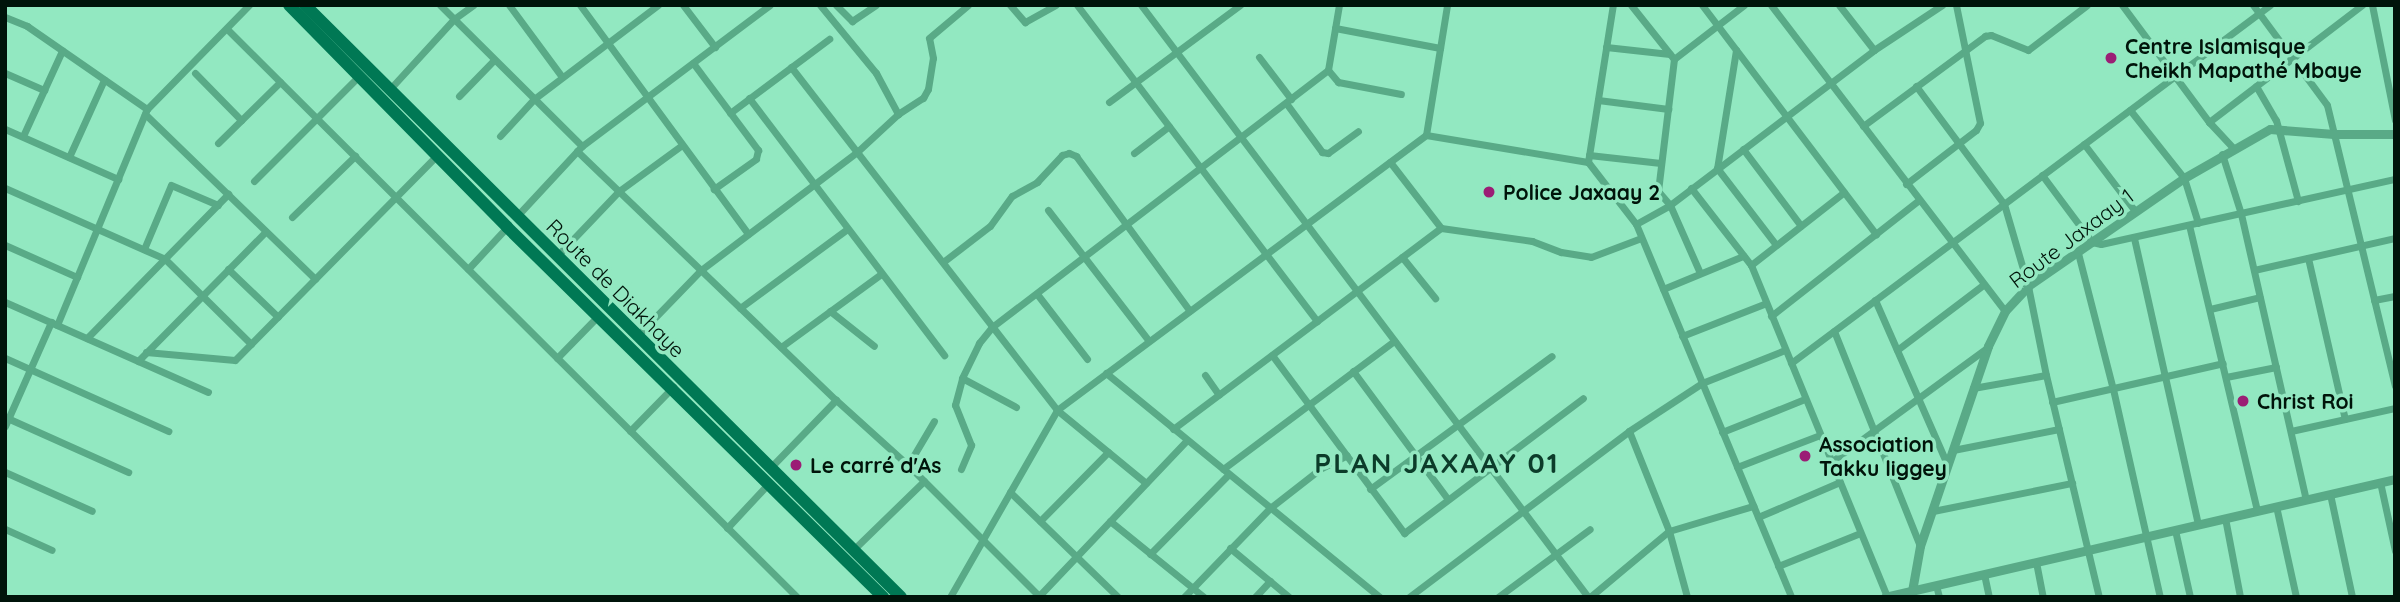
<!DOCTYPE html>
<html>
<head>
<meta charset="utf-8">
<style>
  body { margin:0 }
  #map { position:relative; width:2400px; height:602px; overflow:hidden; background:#92e8c1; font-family:Quicksand,sans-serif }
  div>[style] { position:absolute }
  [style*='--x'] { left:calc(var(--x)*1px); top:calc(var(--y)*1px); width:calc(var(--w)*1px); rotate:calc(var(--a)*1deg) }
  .minor>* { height:7px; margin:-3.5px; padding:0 3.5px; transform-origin:3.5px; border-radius:3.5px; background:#59aa87 }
  .tertiary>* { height:9px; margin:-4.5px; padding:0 4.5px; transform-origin:4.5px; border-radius:4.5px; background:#59aa87 }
  .primary>* { height:12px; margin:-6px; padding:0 6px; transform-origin:6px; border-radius:6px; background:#007854 }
  .dots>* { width:19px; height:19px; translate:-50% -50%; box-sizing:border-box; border:4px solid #92e8c1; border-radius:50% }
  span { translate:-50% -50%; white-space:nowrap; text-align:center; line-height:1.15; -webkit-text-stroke:7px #92e8c1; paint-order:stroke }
  .poi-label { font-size:21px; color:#00140a; font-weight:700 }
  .left { translate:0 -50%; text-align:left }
  .street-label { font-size:21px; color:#00140a }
  .district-label { font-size:28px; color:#0c3c2a; font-weight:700; letter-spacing:2px }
  .frame { position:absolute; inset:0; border:7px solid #00140a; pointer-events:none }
</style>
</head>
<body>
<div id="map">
  <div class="minor">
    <div style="--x:440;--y:5;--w:200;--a:44.8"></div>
    <div style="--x:509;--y:5;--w:89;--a:53.6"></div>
    <div style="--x:580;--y:5;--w:284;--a:53.7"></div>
    <div style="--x:683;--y:5;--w:53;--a:52.7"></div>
    <div style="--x:820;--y:5;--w:88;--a:50.5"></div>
    <div style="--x:876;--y:73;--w:47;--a:61.8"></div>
    <div style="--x:836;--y:5;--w:23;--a:45"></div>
    <div style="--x:852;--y:21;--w:29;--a:-34"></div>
    <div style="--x:1010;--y:5;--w:23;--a:49"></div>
    <div style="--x:1025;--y:22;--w:35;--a:-29"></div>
    <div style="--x:1077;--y:5;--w:397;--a:52.8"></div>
    <div style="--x:1141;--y:5;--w:742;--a:52.94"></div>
    <div style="--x:1631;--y:5;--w:69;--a:51.5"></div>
    <div style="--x:1702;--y:5;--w:288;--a:52.8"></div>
    <div style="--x:1771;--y:5;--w:385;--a:52.6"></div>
    <div style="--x:1839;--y:5;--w:57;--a:52.1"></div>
    <div style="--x:2122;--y:5;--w:146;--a:53.4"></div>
    <div style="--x:2209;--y:122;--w:35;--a:47"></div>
    <div style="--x:2253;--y:5;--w:124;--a:53.5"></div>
    <div style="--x:2327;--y:105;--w:289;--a:76.4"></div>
    <div style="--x:2372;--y:5;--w:117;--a:78.7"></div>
    <div style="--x:5;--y:17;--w:24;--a:22"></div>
    <div style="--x:27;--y:26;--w:146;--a:34.7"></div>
    <div style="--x:1335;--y:28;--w:107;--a:10.8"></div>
    <div style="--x:227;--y:29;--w:805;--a:44.9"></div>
    <div style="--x:1606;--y:47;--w:64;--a:6.2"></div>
    <div style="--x:1736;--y:50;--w:120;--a:99.1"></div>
    <div style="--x:1717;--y:168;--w:97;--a:52.5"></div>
    <div style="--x:1259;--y:57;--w:53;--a:52.7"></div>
    <div style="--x:693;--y:63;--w:109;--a:53.2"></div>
    <div style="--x:758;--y:150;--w:9;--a:103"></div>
    <div style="--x:756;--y:159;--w:52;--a:144.5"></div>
    <div style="--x:791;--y:67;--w:434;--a:52.2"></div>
    <div style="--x:1057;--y:410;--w:115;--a:39.4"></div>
    <div style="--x:1328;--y:70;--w:16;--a:50"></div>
    <div style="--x:1338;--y:82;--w:64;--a:10.8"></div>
    <div style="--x:5;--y:73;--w:43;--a:23.6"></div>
    <div style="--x:195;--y:73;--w:66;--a:45.6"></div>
    <div style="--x:1916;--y:86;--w:147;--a:53.3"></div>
    <div style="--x:2004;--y:204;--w:85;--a:73.7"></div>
    <div style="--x:2028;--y:286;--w:91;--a:78.6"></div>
    <div style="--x:2046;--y:375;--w:228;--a:76.6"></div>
    <div style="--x:2256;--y:86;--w:39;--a:60"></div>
    <div style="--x:2276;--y:120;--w:84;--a:74.8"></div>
    <div style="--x:389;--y:90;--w:96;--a:-47.5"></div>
    <div style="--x:454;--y:19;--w:24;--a:-36"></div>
    <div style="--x:459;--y:96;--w:50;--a:-45.8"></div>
    <div style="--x:749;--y:98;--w:323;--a:52.8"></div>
    <div style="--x:1598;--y:100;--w:71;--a:7.3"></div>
    <div style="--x:1109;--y:102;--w:163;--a:-36.5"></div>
    <div style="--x:1286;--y:103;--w:61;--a:53.7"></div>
    <div style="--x:1322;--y:152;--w:6;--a:9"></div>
    <div style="--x:1328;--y:153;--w:37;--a:-36"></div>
    <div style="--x:2130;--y:110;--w:87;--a:51.5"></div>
    <div style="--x:2184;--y:178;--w:47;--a:72.7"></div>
    <div style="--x:730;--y:113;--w:124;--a:-36.8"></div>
    <div style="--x:145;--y:114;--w:237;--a:44.1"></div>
    <div style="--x:2209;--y:122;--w:193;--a:-37.4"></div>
    <div style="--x:1863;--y:126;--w:152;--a:-36.4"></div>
    <div style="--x:1985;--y:36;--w:6;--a:-9"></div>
    <div style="--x:1991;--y:35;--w:40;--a:22"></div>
    <div style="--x:2028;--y:50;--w:74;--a:-37.3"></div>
    <div style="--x:5;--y:129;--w:124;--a:23.9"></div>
    <div style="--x:1426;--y:135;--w:164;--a:9.5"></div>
    <div style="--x:1588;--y:162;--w:78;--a:52.3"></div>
    <div style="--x:1636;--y:224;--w:404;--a:67.4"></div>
    <div style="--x:23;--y:136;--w:94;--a:-65.4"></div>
    <div style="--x:500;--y:136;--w:50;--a:-47.4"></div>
    <div style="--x:534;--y:99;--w:156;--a:-37.2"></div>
    <div style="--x:218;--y:143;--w:87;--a:-44.5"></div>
    <div style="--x:2084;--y:144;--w:84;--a:52.7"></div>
    <div style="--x:1743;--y:149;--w:96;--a:53"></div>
    <div style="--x:577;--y:151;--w:359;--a:43.9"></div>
    <div style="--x:836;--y:400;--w:97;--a:42.1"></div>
    <div style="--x:908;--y:465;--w:187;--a:45"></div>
    <div style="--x:1134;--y:153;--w:44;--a:-37.6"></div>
    <div style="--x:2222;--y:154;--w:63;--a:72.4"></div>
    <div style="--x:2241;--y:214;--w:292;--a:77.2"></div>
    <div style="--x:1589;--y:155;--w:72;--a:6.3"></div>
    <div style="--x:69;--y:157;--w:85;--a:-65.6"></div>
    <div style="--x:1390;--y:162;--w:83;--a:52.3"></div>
    <div style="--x:1441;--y:228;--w:92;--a:8.1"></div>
    <div style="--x:1532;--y:241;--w:31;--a:21"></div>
    <div style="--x:1561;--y:252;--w:30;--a:9"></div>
    <div style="--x:1591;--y:257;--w:53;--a:-20.8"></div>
    <div style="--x:1588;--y:162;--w:159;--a:-81"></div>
    <div style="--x:2042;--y:175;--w:84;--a:53.3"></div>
    <div style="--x:2092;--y:242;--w:9;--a:13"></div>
    <div style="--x:2101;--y:244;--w:301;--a:-12.5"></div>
    <div style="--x:254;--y:181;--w:148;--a:-45"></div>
    <div style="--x:1906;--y:184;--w:88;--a:-37.6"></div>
    <div style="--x:1976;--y:130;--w:8;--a:-60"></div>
    <div style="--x:1980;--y:123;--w:120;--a:-101.5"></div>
    <div style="--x:5;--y:188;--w:175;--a:23.9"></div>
    <div style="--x:165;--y:259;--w:121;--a:44.7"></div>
    <div style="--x:1691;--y:188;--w:98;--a:52.1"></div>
    <div style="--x:1751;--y:265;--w:359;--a:67.7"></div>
    <div style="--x:1048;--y:210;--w:165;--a:52.4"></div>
    <div style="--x:292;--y:217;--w:88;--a:-44.1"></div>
    <div style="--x:516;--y:217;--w:97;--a:-47.1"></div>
    <div style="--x:582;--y:146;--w:235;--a:-36.9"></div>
    <div style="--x:1636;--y:224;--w:39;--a:-29"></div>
    <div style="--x:1670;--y:205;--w:256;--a:-37.2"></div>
    <div style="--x:1874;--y:50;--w:82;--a:-33.5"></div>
    <div style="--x:2189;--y:225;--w:294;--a:76.6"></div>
    <div style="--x:2134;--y:238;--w:293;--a:77.4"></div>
    <div style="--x:5;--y:245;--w:79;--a:24"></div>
    <div style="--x:144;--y:249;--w:69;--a:-67.1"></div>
    <div style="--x:171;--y:185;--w:51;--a:23.1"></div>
    <div style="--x:2078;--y:253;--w:140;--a:75.6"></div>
    <div style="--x:2113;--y:389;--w:213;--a:77.3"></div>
    <div style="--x:557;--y:256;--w:90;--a:-46.4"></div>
    <div style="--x:619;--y:191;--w:78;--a:-36.1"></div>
    <div style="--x:1402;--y:257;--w:53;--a:51.2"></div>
    <div style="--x:2308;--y:258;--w:165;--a:77.1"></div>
    <div style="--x:943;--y:262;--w:59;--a:-37.5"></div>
    <div style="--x:990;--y:226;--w:37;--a:-54"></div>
    <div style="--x:1012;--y:196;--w:29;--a:-29"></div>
    <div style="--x:1037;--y:182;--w:37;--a:-47"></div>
    <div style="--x:1062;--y:155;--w:7;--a:-16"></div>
    <div style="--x:1069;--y:153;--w:8;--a:23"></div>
    <div style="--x:1076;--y:156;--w:192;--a:53.7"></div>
    <div style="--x:1751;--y:265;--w:118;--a:-38.1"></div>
    <div style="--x:228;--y:269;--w:69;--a:43.8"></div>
    <div style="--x:468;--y:269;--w:59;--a:-47.1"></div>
    <div style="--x:2254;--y:270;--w:145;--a:-12.8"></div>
    <div style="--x:1700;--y:273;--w:74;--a:-113.8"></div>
    <div style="--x:1670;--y:205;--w:18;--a:-131"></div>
    <div style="--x:1658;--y:191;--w:133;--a:-83.1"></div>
    <div style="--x:1674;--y:59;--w:88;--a:-37.6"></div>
    <div style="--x:1663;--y:289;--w:87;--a:-22.4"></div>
    <div style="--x:1037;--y:294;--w:82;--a:52.4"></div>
    <div style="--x:1875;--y:300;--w:181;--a:66.3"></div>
    <div style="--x:2374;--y:300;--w:21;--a:-11"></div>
    <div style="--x:5;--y:302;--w:222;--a:23.9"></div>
    <div style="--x:740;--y:308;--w:133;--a:-36.4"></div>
    <div style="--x:2210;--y:309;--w:51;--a:-13.5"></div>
    <div style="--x:830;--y:311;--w:56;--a:38.5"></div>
    <div style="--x:1771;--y:316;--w:188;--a:-38.1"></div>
    <div style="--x:57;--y:325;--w:234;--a:-67.4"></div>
    <div style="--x:147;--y:109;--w:146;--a:-45.6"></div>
    <div style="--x:1834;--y:331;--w:232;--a:68.2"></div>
    <div style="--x:637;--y:336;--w:92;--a:-45.9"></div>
    <div style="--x:701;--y:270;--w:196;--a:-37.1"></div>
    <div style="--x:857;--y:152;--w:56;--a:-42.8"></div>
    <div style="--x:898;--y:114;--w:30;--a:-33"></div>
    <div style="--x:923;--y:98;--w:10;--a:-61"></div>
    <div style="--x:928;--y:89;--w:31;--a:-81"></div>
    <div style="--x:933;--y:58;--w:20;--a:-101"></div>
    <div style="--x:929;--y:38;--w:51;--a:-40.2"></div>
    <div style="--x:1682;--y:336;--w:90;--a:-21.4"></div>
    <div style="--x:87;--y:338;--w:202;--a:-45.6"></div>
    <div style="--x:781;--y:347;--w:124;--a:-36.1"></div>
    <div style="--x:1897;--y:350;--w:108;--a:-37.1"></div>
    <div style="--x:146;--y:352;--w:89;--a:5.1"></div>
    <div style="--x:235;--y:360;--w:288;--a:-45.4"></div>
    <div style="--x:1272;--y:355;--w:222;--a:53.4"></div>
    <div style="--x:1404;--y:533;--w:224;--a:-37"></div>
    <div style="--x:5;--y:358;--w:179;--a:24.1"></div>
    <div style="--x:557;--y:358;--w:59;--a:-45.7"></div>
    <div style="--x:138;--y:361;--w:182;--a:-45.4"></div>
    <div style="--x:1791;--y:363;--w:598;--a:-36.77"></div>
    <div style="--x:1353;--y:371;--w:158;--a:53.5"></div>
    <div style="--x:1106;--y:373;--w:354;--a:39.3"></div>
    <div style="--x:1205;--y:375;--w:24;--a:55"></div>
    <div style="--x:2226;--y:377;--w:51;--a:-11.3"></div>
    <div style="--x:1973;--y:388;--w:74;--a:-10.1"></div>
    <div style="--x:2052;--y:402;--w:175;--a:-12.8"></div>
    <div style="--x:1016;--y:407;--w:61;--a:-151.8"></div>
    <div style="--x:962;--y:378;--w:39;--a:-64"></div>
    <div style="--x:979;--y:343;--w:21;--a:-51"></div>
    <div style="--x:992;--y:327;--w:423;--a:-37.4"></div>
    <div style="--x:1328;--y:70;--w:66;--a:-80.4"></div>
    <div style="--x:5;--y:417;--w:135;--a:24.1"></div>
    <div style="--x:5;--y:426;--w:114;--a:-66.1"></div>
    <div style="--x:1173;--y:429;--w:335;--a:-36.9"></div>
    <div style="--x:630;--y:431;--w:62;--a:-45.7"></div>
    <div style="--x:1629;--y:431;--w:108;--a:68.2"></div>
    <div style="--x:1669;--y:531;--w:68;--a:74.7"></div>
    <div style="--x:2291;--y:431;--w:107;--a:-12.5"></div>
    <div style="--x:1722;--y:432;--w:89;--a:-21.7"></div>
    <div style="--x:1953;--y:450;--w:108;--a:-11.2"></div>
    <div style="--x:1831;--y:462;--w:195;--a:-36.2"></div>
    <div style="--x:908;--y:465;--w:51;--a:-59.4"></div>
    <div style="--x:1737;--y:467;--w:89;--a:-21.1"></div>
    <div style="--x:770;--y:468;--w:95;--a:-45.9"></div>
    <div style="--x:961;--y:469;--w:26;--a:-67"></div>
    <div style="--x:971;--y:445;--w:43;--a:-111.8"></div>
    <div style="--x:955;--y:405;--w:28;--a:-75"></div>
    <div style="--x:1223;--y:469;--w:214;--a:-36.8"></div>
    <div style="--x:5;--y:472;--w:95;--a:24.1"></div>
    <div style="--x:2380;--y:482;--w:71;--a:77.7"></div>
    <div style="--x:1370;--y:489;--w:225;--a:-36.2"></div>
    <div style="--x:1010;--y:492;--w:151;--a:44.2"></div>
    <div style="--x:2330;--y:494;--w:105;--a:77.9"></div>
    <div style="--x:2276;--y:506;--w:93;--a:77.6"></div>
    <div style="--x:1933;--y:511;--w:142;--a:-11.4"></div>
    <div style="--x:1758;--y:517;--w:89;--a:-23.1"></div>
    <div style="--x:2225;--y:518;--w:80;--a:79.2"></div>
    <div style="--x:1040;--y:521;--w:97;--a:-45.4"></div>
    <div style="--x:1110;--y:521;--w:121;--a:39"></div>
    <div style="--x:727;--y:528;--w:62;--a:-47"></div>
    <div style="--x:5;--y:529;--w:51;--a:24.1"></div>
    <div style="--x:2175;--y:530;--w:69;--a:77.4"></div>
    <div style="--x:1230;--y:548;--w:77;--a:39.7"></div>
    <div style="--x:853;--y:550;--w:99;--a:-44.2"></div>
    <div style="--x:1150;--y:554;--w:112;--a:-45.4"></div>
    <div style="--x:2036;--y:562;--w:36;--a:79"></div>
    <div style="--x:1778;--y:566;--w:88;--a:-21.9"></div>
    <div style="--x:1984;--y:574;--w:24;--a:78"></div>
    <div style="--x:1936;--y:585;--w:12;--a:76"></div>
    <div style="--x:950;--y:597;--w:215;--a:-60.2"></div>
    <div style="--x:1057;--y:410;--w:460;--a:-36.7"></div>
    <div style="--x:1426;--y:135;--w:132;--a:-80.8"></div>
    <div style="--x:1038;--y:597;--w:216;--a:-46.5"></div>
    <div style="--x:1184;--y:597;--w:124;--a:-46"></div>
    <div style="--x:1270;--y:508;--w:63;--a:-38"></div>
    <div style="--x:1320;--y:469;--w:30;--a:-27"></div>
    <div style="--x:1255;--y:597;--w:22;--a:-47"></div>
    <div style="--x:1409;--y:597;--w:276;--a:-37"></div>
    <div style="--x:1629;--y:431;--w:87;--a:-33.3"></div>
    <div style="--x:1702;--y:383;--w:89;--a:-21.7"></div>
    <div style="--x:1498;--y:597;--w:114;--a:-36.5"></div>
    <div style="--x:1590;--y:597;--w:103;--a:-39.9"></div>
    <div style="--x:1669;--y:531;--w:88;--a:-16.6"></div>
  </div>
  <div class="tertiary">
    <div style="--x:1912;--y:591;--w:46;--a:-79.9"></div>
    <div style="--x:1920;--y:546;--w:211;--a:-71.2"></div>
    <div style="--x:1988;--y:346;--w:39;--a:-64"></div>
    <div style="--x:2005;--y:311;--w:34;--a:-47"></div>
    <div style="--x:2028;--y:286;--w:190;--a:-34.7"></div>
    <div style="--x:2184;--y:178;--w:99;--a:-29.7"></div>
    <div style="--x:2270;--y:129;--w:64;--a:4.5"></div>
    <div style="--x:2334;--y:134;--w:61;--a:0"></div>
    <div style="--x:1885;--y:597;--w:523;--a:-13.03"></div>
  </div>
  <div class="primary">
    <div style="--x:289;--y:5;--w:311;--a:45.5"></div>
    <div style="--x:507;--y:227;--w:528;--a:44.54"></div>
    <div style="--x:305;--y:5;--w:840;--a:44.81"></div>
  </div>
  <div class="dots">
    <div style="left:2111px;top:58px;background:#9b1e75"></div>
    <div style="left:1489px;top:192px;background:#9b1e75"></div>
    <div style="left:2243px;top:401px;background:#9b1e75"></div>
    <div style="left:1805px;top:456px;background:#9b1e75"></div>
    <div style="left:796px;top:465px;background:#9b1e75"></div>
  </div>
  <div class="poi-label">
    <span class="left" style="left:2125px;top:58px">Centre Islamisque<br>Cheikh Mapathé Mbaye</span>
    <span class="left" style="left:1503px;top:192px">Police Jaxaay 2</span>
    <span class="left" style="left:2257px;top:401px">Christ Roi</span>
    <span class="left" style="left:1819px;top:456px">Association<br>Takku liggey</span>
    <span class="left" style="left:810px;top:465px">Le carré d'As</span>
  </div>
  <div class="street-label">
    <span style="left:2071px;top:238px;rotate:-37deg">Route Jaxaay 1</span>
    <span style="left:616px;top:288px;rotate:45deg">Route de Diakhaye</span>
  </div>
  <div class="district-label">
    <span style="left:1437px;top:463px">PLAN JAXAAY 01</span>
  </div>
  <div class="frame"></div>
</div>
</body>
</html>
